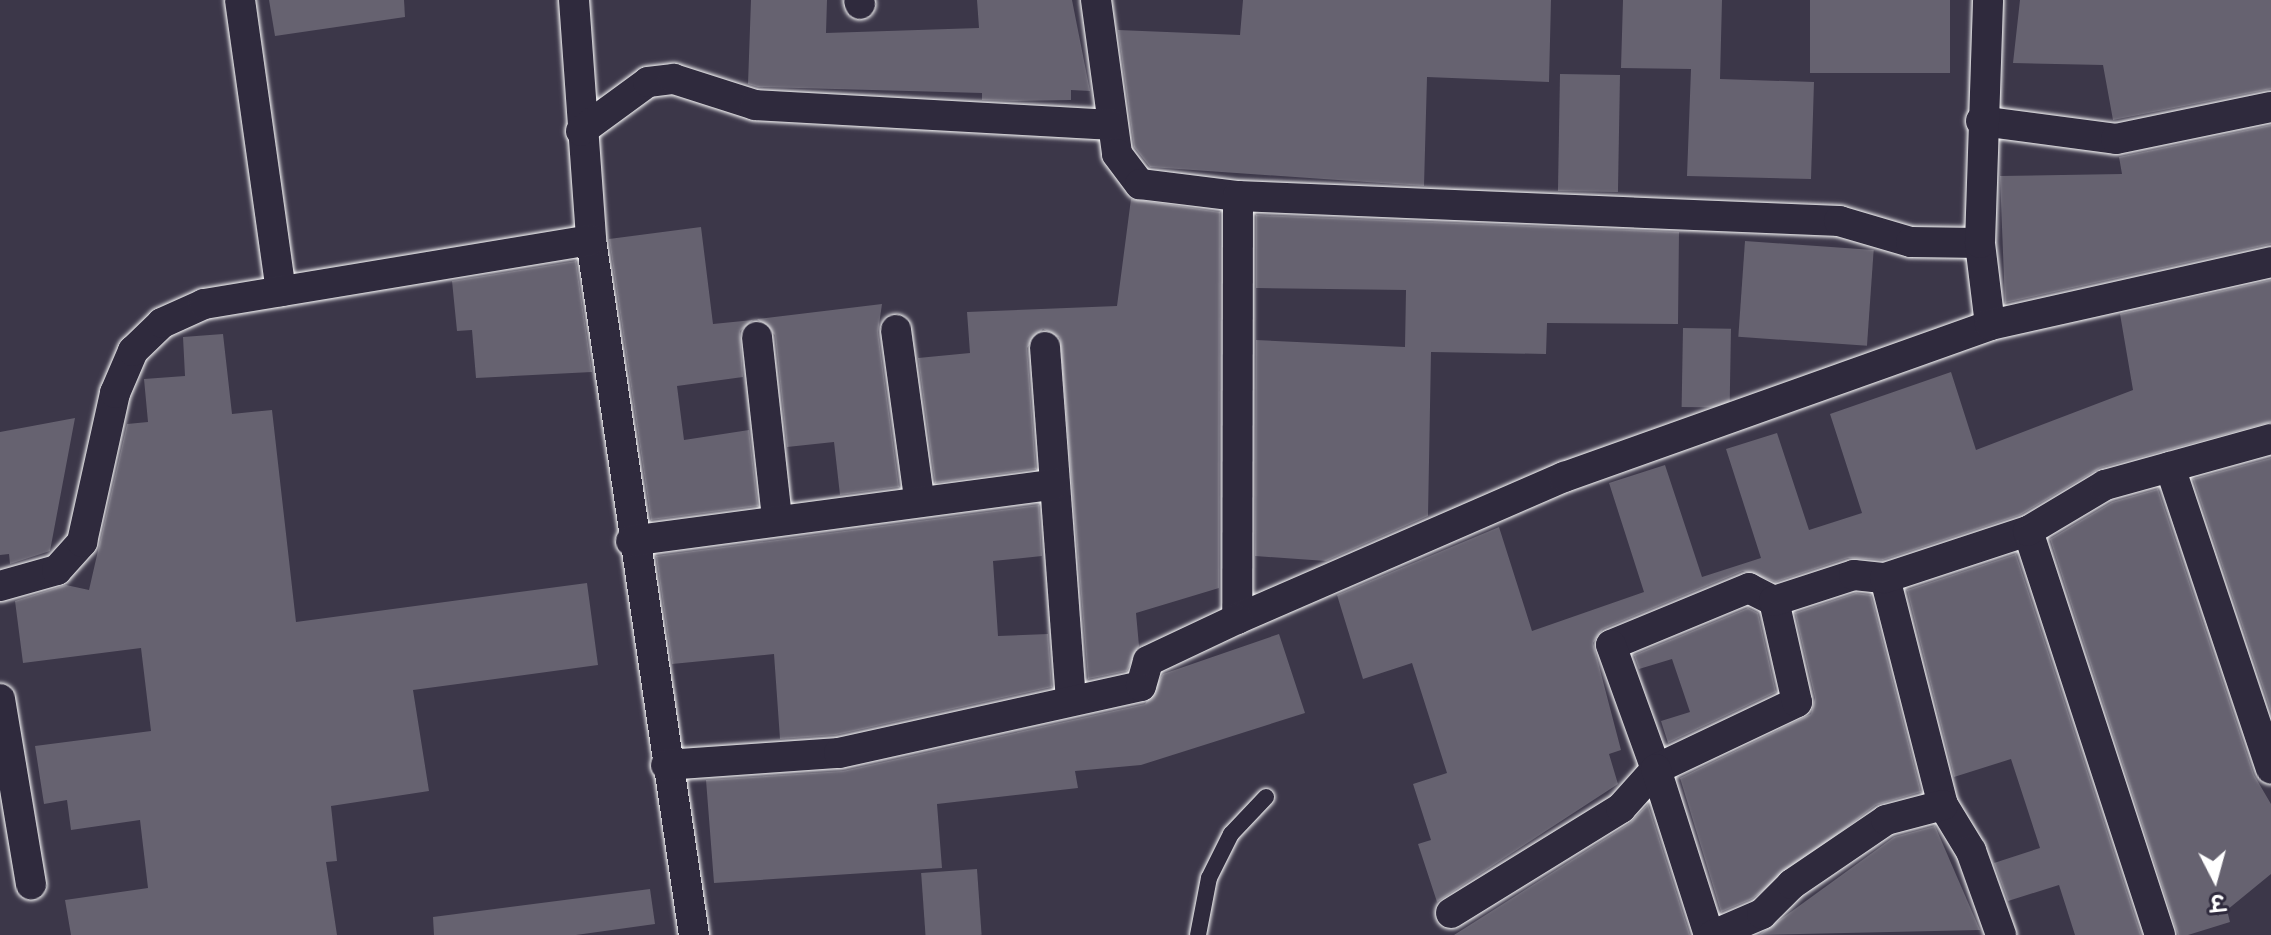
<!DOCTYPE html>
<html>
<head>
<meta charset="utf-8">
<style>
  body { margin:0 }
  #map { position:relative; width:2271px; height:935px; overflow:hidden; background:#3c3749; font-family:Delius,"Playpen Sans Deva",sans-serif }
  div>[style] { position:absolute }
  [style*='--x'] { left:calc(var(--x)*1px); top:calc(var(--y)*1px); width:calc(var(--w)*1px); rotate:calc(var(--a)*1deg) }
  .building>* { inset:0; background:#666270; transform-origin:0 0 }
  .roads { filter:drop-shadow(0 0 2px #fff) drop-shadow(0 0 2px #fff) }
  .service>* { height:16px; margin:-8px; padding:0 8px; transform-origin:8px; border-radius:8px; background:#2f2a3d }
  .minor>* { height:30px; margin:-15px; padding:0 15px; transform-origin:15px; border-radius:15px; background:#2f2a3d }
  span { translate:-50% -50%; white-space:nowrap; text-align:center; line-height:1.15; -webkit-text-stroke:6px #2f2a3d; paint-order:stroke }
  .north { position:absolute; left:2175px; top:839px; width:80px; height:80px; -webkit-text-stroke:6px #2f2a3d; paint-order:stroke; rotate:174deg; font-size:22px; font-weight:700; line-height:32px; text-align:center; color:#fff }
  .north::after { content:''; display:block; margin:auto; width:28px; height:36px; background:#fff; clip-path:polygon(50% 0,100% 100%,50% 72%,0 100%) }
</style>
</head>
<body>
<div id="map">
  <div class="building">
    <div style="clip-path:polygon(269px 0,404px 0,405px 17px,275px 36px)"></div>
    <div style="clip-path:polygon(751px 0,827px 0,826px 33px,979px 28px,977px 0,1072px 0,1090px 91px,1071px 90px,1071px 100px,1013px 101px,982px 100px,982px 93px,758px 87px,748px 84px)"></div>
    <div style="clip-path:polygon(1243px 0,1551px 0,1549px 82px,1427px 77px,1424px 186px,1150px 167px,1134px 147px,1118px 30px,1240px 35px)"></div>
    <div style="clip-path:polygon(1623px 0,1722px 0,1720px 79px,1814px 82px,1811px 179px,1687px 176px,1691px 69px,1621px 68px)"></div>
    <div style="left:1810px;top:0;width:140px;height:73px"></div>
    <div style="clip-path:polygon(2020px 0,2271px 0,2271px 89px,2113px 120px,2103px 65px,2013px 63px)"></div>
    <div style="left:1560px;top:74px;width:60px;height:117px;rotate:1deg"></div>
    <div style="clip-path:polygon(2271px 125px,2271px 244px,2005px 303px,2000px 176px,2122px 174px,2119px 157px)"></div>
    <div style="clip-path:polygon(1131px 199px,1220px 212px,1219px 588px,1136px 613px,1139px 646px,1127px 671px,1088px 679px,1060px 338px,1043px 329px,1027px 348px,1036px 469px,935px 483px,918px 358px,970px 353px,967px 312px,1117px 306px)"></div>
    <div style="clip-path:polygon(1256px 215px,1679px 232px,1678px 324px,1547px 323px,1546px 354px,1431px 352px,1428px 516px,1326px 561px,1255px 556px,1256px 340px,1405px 347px,1406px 290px,1256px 288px)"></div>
    <div style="clip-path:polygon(701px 227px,713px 324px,753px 320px,740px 331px,743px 377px,677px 386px,684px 440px,749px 430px,758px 506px,651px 520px,609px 239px)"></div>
    <div style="left:1745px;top:241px;width:129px;height:96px;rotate:4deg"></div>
    <div style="clip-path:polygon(576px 261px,592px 372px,476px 378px,472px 330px,457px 331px,452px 281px)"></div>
    <div style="clip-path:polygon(2271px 280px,2271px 422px,2100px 468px,2020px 515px,1883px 560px,1848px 558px,1776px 582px,1743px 571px,1603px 629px,1593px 643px,1621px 750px,1609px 754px,1618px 784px,1437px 902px,1418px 844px,1431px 840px,1413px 784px,1447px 773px,1412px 663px,1363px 679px,1337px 595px,1499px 527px,1532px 631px,1644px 592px,1609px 483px,1665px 465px,1702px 577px,1761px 558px,1726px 449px,1777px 433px,1809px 530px,1862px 513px,1830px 414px,1951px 372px,1976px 450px,2133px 390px,2120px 314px)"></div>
    <div style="clip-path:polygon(882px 304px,878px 332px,899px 487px,840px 495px,834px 442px,787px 447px,775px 335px,757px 319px)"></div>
    <div style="left:1683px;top:328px;width:48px;height:79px;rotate:1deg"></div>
    <div style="clip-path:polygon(223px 334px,232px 414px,272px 410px,296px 622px,587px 583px,598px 665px,413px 690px,429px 791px,331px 806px,337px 861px,326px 862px,337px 935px,71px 935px,65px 900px,148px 888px,140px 820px,71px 830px,67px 800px,44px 804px,35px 746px,151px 731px,141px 648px,23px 663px,15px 601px,66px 585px,89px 590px,127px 424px,148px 422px,144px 379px,185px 376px,183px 337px)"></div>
    <div style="clip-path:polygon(75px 418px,50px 551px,10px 564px,9px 554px,0 555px,0 432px)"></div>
    <div style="clip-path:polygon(2271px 458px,2271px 712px,2193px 479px)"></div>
    <div style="clip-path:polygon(2158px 489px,2254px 775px,2271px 804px,2271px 874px,2227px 910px,2230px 922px,2188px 935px,2178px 935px,2050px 539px,2112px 502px)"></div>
    <div style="clip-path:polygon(1039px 505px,1042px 556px,993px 561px,998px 636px,1048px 634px,1052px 687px,836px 735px,780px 739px,774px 654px,672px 664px,656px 556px)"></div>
    <div style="clip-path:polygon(2016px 554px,2141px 935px,2075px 935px,2059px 885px,2008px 901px,1994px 863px,2040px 848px,2011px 759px,1954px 777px,1907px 590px)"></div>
    <div style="clip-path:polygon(1856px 593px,1871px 595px,1921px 792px,1876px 805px,1752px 899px,1721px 912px,1680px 778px,1811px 714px,1815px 698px,1795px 613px)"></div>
    <div style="clip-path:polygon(1748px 608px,1758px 613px,1776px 692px,1668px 743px,1661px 721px,1690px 712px,1672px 659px,1639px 669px,1634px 655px)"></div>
    <div style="clip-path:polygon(1279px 634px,1305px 713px,1141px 765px,1075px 771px,1078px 788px,937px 804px,942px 868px,714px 883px,706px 780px,843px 771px,1145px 704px,1163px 674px)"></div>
    <div style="clip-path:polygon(1648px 804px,1690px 935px,1454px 935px,1630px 823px)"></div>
    <div style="clip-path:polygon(1935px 826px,1980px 930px,1759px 935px,1894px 837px)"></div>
    <div style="left:977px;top:869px;width:66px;height:56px;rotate:86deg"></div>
    <div style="clip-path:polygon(650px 889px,655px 924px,576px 935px,434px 935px,433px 917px)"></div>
  </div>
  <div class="roads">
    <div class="service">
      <div style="--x:1198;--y:935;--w:58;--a:-79.1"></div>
      <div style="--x:1209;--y:878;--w:49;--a:-63.4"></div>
      <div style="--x:1231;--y:834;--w:51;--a:-46.6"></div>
    </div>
    <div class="minor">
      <div style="--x:240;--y:0;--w:294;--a:82"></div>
      <div style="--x:574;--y:0;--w:241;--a:85.9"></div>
      <div style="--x:591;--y:240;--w:703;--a:81.57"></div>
      <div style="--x:859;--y:0;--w:4;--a:76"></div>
      <div style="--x:1096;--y:0;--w:155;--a:82.2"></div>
      <div style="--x:1117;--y:154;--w:38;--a:53"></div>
      <div style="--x:1140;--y:184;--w:99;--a:7"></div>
      <div style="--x:1238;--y:196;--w:602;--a:2.38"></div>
      <div style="--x:1839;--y:221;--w:75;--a:16.3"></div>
      <div style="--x:1911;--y:242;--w:69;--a:0.8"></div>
      <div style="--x:1981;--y:121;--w:136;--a:7.6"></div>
      <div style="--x:2116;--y:139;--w:158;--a:-11.7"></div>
      <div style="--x:581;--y:131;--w:83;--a:-36.2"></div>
      <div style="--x:648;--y:82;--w:26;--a:-7"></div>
      <div style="--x:674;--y:79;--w:85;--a:17.8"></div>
      <div style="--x:755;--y:105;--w:357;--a:3.2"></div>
      <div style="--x:1238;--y:196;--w:423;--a:90.1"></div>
      <div style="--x:1237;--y:619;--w:357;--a:-23.5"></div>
      <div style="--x:1564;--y:477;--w:452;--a:-19.6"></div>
      <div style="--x:1990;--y:325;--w:83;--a:-97"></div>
      <div style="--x:1980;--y:243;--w:243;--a:-88.1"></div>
      <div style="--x:1990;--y:325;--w:288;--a:-12.6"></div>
      <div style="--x:896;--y:330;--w:171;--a:82.2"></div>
      <div style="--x:757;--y:337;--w:181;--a:83.7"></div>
      <div style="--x:1045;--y:347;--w:353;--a:85.8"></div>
      <div style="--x:2170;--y:467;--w:318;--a:71.5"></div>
      <div style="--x:631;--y:541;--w:426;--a:-7.6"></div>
      <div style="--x:1885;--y:578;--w:234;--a:75.7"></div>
      <div style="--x:1943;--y:805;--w:54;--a:58.7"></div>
      <div style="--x:1971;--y:851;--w:89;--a:70.3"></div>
      <div style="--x:0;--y:586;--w:59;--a:-15.7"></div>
      <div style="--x:57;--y:570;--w:38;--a:-48"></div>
      <div style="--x:82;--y:542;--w:153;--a:-77.5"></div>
      <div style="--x:115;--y:393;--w:46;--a:-66.8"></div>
      <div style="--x:133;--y:351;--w:40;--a:-44"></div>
      <div style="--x:162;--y:323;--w:46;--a:-24.3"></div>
      <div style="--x:204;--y:304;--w:392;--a:-9.4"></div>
      <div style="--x:1774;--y:601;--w:28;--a:-153"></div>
      <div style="--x:1749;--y:588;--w:149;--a:157.6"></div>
      <div style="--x:1611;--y:645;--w:132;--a:70.1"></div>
      <div style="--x:1656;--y:769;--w:156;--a:-25.4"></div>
      <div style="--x:1797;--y:702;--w:104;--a:-102.8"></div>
      <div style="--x:1774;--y:601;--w:84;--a:-18"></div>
      <div style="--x:1854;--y:575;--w:31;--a:6"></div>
      <div style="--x:1885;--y:578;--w:151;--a:-18.2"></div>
      <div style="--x:0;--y:699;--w:188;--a:80.5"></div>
      <div style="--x:666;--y:765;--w:173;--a:-4"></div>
      <div style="--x:839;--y:753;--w:309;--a:-12.5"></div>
      <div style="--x:1141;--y:686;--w:26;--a:-74"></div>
      <div style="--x:1148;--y:661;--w:98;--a:-25.3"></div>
      <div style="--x:1451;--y:913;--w:200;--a:-31.7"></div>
      <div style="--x:1621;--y:808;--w:52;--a:-48.1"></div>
      <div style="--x:1656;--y:769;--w:174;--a:72.3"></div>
      <div style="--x:1713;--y:935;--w:53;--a:-23.2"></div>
      <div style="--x:1762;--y:914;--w:42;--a:-45"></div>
      <div style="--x:1792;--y:884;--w:114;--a:-34.2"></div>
      <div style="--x:1886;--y:820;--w:59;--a:-14.7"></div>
      <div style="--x:2160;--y:935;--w:425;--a:-108.1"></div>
      <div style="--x:2028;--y:531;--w:90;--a:-30.9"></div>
      <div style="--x:2105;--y:485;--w:172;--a:-15.5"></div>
    </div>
  </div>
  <div class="north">उ</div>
</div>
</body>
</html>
